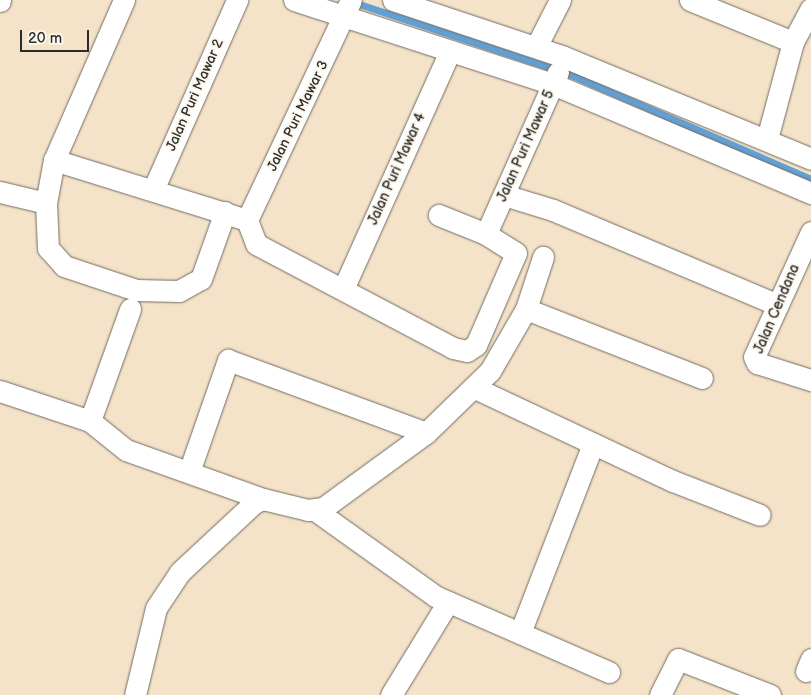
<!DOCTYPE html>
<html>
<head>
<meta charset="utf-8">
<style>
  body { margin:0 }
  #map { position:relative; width:811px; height:695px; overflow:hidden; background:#f5e3c9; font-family:"Balsamiq Sans",sans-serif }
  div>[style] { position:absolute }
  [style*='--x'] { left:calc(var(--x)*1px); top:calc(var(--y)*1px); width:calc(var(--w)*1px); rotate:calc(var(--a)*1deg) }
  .stream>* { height:7px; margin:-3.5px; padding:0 3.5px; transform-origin:3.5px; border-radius:3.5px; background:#64a0d4 }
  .roads { filter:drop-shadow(0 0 1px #726b62) drop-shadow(0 0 1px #726b62) }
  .minor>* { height:21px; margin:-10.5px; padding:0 10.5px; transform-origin:10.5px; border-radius:10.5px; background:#fff }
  span { translate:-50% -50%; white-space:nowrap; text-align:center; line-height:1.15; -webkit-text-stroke:4px #fbf7ec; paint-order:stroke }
  .street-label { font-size:14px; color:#2b2b2b }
  .scale { position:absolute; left:20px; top:30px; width:69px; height:22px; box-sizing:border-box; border:2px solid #2b2b2b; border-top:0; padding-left:6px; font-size:15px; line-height:18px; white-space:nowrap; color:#2b2b2b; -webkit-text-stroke:4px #fbf7ec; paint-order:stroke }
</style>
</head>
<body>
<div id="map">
  <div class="stream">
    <div style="--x:353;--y:2;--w:225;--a:18.4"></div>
    <div style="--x:567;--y:73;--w:266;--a:23.5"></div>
  </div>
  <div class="roads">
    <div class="minor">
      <div style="--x:124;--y:0;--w:175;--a:113.6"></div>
      <div style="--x:54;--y:160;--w:44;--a:100.5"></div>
      <div style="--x:46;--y:203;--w:45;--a:87.5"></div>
      <div style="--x:48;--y:248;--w:24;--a:48"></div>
      <div style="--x:64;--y:266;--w:76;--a:18.4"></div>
      <div style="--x:136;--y:290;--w:43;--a:1.3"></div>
      <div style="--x:179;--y:291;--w:25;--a:-29"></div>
      <div style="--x:201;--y:279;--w:71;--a:-70.3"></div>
      <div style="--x:294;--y:0;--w:272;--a:18"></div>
      <div style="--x:553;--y:84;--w:280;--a:22.9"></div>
      <div style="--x:393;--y:0;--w:180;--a:18.4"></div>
      <div style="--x:564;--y:57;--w:267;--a:22.4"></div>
      <div style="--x:690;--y:0;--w:111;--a:22.2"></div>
      <div style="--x:0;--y:1;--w:1;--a:-90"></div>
      <div style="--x:536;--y:47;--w:53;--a:-62.9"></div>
      <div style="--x:767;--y:139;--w:100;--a:-75"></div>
      <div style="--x:793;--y:42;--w:38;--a:-62"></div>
      <div style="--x:54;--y:160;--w:202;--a:17.3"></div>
      <div style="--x:247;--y:220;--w:26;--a:69"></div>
      <div style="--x:256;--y:244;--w:223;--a:27.8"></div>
      <div style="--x:453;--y:348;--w:14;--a:12"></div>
      <div style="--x:467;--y:351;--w:11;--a:-34"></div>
      <div style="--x:476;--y:345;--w:100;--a:-66.5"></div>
      <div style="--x:516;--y:253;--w:36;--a:-148"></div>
      <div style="--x:486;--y:234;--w:51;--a:-158"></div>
      <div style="--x:153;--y:190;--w:208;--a:-66.1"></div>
      <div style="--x:0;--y:192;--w:47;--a:13.4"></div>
      <div style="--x:504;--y:195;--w:51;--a:17"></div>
      <div style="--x:553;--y:210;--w:244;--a:22.9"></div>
      <div style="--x:247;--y:220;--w:243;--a:-64.7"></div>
      <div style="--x:811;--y:232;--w:137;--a:114.5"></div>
      <div style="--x:754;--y:357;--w:7;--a:63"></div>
      <div style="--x:757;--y:363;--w:57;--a:17.5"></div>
      <div style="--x:486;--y:234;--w:177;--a:-66"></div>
      <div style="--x:344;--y:287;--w:259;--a:-65.8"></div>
      <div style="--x:526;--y:309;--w:189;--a:21.4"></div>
      <div style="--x:475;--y:388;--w:219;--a:25.2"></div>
      <div style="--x:673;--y:481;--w:93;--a:21.3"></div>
      <div style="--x:0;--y:391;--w:95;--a:18.4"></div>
      <div style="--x:90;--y:421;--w:46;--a:38.9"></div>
      <div style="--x:126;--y:450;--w:145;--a:19.7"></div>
      <div style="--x:90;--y:421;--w:119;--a:-70.3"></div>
      <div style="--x:189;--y:472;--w:119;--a:-70.8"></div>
      <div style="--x:228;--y:360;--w:211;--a:20.2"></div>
      <div style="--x:315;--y:510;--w:148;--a:35.6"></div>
      <div style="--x:435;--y:596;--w:190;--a:23.6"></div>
      <div style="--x:520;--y:633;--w:203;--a:-68.9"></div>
      <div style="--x:806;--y:671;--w:13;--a:-67"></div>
      <div style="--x:135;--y:695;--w:89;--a:-76.4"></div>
      <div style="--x:156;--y:608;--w:43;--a:-56.3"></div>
      <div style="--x:180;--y:572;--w:101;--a:-43"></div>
      <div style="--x:254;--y:503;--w:10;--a:-24"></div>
      <div style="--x:263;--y:499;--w:46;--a:13.7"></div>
      <div style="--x:308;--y:510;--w:15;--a:-8"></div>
      <div style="--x:323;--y:508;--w:127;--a:-36.1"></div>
      <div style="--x:426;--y:433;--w:89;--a:-44.1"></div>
      <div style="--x:490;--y:371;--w:72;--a:-59.9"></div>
      <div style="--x:526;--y:309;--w:55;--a:-71.9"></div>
      <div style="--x:391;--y:695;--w:109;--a:-58.5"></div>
      <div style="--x:660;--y:695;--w:40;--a:-63.4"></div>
      <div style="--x:678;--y:659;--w:99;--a:21.4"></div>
    </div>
  </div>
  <div class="street-label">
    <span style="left:195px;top:95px;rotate:-66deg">Jalan Puri Mawar 2</span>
    <span style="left:298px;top:116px;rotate:-64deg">Jalan Puri Mawar 3</span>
    <span style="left:526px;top:146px;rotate:-66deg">Jalan Puri Mawar 5</span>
    <span style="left:397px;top:169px;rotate:-66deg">Jalan Puri Mawar 4</span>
    <span style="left:777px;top:309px;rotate:-67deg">Jalan Cendana</span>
  </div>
  <div class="scale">20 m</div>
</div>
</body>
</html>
